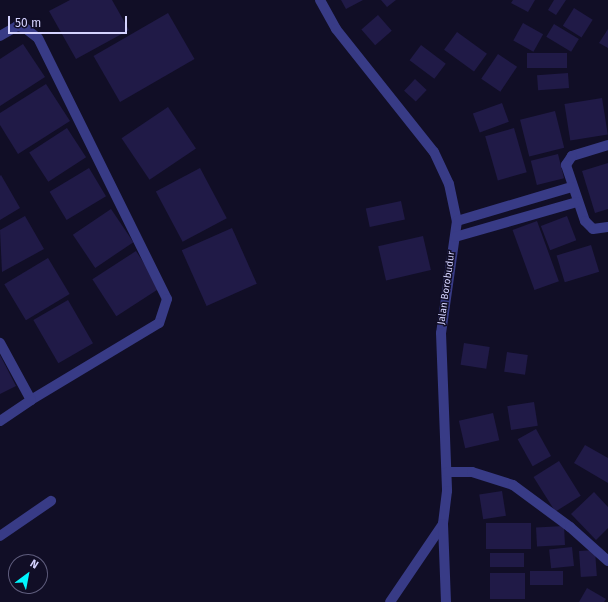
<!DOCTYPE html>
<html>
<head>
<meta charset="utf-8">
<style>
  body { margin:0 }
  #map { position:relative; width:608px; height:602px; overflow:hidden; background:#110e26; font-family:"Fira Sans",sans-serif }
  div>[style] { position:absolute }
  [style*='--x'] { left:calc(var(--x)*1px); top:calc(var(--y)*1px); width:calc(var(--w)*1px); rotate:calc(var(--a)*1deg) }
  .building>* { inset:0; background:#201a47; transform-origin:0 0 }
  .minor>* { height:10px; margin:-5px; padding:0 5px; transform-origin:5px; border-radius:5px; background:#383b86 }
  span { translate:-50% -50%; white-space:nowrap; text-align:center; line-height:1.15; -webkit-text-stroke:3px #110e26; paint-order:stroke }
  .street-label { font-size:10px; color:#d5d3ff }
  .north { position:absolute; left:8px; top:554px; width:40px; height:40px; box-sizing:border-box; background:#110e26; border:1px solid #5f5d7d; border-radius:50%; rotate:32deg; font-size:11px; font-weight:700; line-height:16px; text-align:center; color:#d5d3ff }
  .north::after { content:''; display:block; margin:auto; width:14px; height:18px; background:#00f6fe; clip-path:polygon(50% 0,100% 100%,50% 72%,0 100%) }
  .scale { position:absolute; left:8px; top:16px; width:119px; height:18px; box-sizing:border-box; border:2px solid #d5d3ff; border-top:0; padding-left:5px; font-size:12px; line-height:14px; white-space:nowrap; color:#d5d3ff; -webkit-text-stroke:3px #110e26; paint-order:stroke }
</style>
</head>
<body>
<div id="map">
  <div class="building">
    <div style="clip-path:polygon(70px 0,112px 0,129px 30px,76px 59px,49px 11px)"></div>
    <div style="clip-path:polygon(341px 0,363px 0,346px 9px)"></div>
    <div style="clip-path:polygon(381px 0,396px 0,387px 7px)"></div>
    <div style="clip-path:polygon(513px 0,535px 0,528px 12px,511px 3px)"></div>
    <div style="clip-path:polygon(554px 0,566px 0,556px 15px,548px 10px)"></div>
    <div style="left:574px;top:8px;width:22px;height:21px;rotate:32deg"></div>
    <div style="left:168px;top:13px;width:53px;height:86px;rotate:60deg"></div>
    <div style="left:378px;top:15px;width:21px;height:22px;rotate:49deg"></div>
    <div style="left:523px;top:23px;width:23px;height:20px;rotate:29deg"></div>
    <div style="left:554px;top:24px;width:29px;height:15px;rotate:31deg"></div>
    <div style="clip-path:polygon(608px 29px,608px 48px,599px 43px)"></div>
    <div style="left:457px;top:32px;width:37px;height:22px;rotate:36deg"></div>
    <div style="clip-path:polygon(23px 44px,45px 77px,0 106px,0 59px)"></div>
    <div style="left:421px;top:45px;width:31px;height:19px;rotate:37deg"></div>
    <div style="left:527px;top:53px;width:40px;height:15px"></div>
    <div style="left:498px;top:54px;width:23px;height:30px;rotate:34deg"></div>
    <div style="left:568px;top:73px;width:15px;height:31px;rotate:86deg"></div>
    <div style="left:415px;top:79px;width:16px;height:16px;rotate:43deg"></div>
    <div style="clip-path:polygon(46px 84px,70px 121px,18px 154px,0 125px,0 113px)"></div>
    <div style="left:602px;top:98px;width:37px;height:38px;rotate:81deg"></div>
    <div style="left:502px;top:103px;width:20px;height:31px;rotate:70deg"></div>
    <div style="left:168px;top:107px;width:50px;height:56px;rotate:56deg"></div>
    <div style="left:555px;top:111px;width:38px;height:36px;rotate:76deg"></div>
    <div style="left:67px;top:128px;width:35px;height:45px;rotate:57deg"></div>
    <div style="left:514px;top:128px;width:46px;height:30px;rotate:74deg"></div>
    <div style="left:558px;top:154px;width:25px;height:28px;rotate:76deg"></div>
    <div style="clip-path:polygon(608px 163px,608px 209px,595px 213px,582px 171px)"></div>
    <div style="left:89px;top:168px;width:33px;height:46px;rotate:59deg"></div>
    <div style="left:200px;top:168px;width:57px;height:50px;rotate:62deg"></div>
    <div style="clip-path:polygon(1px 175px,20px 208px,0 220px,0 176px)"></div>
    <div style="left:401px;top:201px;width:19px;height:36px;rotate:78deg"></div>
    <div style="left:111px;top:209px;width:40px;height:46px;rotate:56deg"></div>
    <div style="clip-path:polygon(25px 216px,44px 249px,2px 272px,0 230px)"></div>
    <div style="left:567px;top:216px;width:26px;height:28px;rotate:69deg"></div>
    <div style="left:537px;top:221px;width:64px;height:26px;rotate:70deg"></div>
    <div style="left:232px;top:228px;width:61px;height:55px;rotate:66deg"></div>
    <div style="left:423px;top:236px;width:35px;height:46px;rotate:77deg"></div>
    <div style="left:591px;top:245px;width:28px;height:36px;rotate:73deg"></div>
    <div style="left:136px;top:251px;width:44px;height:52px;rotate:57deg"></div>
    <div style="left:48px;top:258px;width:42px;height:51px;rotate:59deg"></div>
    <div style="left:68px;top:300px;width:50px;height:40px;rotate:60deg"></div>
    <div style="left:464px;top:343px;width:26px;height:22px;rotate:9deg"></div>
    <div style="left:507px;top:352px;width:21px;height:20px;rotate:8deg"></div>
    <div style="clip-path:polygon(0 355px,16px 386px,0 394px)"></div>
    <div style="left:534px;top:402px;width:24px;height:27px;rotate:81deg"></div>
    <div style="left:493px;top:413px;width:28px;height:35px;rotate:77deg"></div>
    <div style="left:536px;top:429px;width:31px;height:21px;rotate:61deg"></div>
    <div style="clip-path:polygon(585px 445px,608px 458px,608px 483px,574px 463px)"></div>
    <div style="left:559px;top:461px;width:41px;height:30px;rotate:58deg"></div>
    <div style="left:502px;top:491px;width:25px;height:23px;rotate:81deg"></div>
    <div style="clip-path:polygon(594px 492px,608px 507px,608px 528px,596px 540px,571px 514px)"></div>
    <div style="left:486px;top:523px;width:45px;height:26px"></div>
    <div style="left:564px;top:526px;width:19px;height:28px;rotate:87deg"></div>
    <div style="left:572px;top:547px;width:19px;height:23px;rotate:84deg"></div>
    <div style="left:595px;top:550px;width:26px;height:16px;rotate:86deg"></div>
    <div style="left:490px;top:553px;width:34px;height:14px"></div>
    <div style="left:563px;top:571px;width:14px;height:33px;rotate:90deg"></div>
    <div style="left:490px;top:573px;width:35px;height:26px"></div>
    <div style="clip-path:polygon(587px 588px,606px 599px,604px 602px,579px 602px)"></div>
  </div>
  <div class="minor">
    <div style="--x:320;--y:0;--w:33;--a:61"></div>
    <div style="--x:336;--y:29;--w:157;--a:51.5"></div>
    <div style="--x:434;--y:152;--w:35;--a:65"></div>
    <div style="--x:449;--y:184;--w:38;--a:78"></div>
    <div style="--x:457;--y:221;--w:113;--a:98.1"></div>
    <div style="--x:441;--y:333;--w:158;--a:87.8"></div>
    <div style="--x:447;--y:491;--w:33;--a:97"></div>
    <div style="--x:443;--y:524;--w:94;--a:124.2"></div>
    <div style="--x:0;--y:36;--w:20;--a:-30"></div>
    <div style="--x:17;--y:26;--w:8;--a:14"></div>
    <div style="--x:25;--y:28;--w:16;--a:38"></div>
    <div style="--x:38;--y:38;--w:291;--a:63.7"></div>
    <div style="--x:167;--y:299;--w:25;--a:108"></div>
    <div style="--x:159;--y:323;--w:149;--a:149"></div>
    <div style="--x:31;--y:400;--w:65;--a:-118.5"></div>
    <div style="--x:608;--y:145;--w:38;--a:163"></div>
    <div style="--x:572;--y:156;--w:11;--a:124"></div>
    <div style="--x:566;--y:165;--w:59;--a:71.3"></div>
    <div style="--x:585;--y:221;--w:11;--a:45"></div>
    <div style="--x:593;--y:229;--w:15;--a:-8"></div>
    <div style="--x:457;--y:221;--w:120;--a:-16.5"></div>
    <div style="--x:455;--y:237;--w:127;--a:-16"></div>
    <div style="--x:0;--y:421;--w:37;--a:-34"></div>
    <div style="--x:447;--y:472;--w:25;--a:0"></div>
    <div style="--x:472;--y:472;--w:43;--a:17.6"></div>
    <div style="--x:513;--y:485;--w:71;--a:36.4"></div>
    <div style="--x:570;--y:527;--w:51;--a:41.8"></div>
    <div style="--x:443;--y:524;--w:78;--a:87.8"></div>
    <div style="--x:0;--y:536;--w:62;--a:-34.5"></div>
  </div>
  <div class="street-label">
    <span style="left:447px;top:288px;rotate:-82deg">Jalan Borobudur</span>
  </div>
  <div class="north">N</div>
  <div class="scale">50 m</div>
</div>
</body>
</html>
